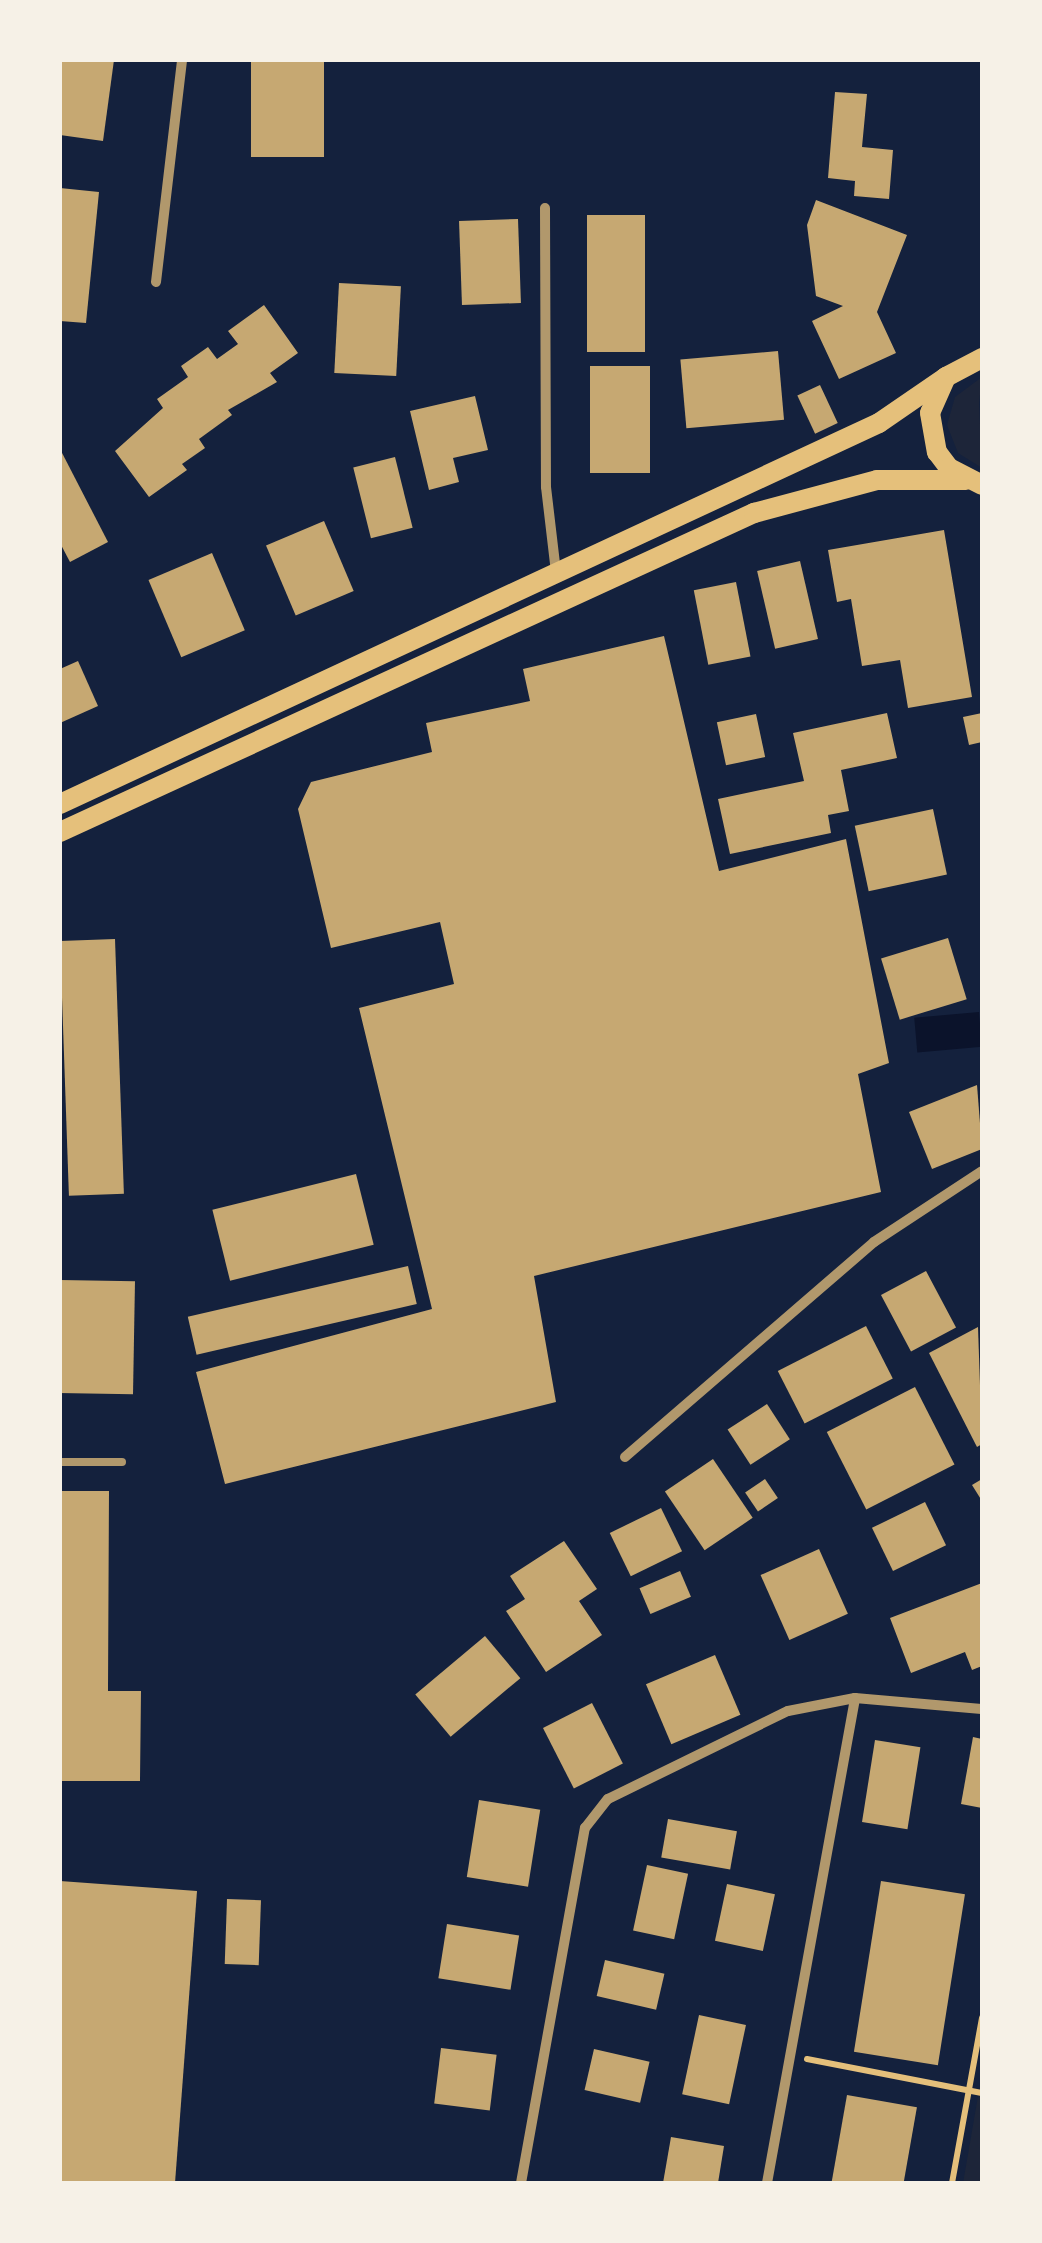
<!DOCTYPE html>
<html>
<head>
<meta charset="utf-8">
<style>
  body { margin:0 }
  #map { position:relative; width:1042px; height:2243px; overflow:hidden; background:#14213d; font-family:"Work Sans",sans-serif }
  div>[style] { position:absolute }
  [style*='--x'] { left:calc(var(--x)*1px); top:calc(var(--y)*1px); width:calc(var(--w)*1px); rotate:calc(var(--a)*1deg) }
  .green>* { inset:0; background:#1d2539 }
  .water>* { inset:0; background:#0b132b; transform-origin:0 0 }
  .building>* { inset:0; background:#c6a872; transform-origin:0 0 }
  .path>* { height:6px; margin:-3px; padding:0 3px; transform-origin:3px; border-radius:3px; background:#e5c07b }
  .service>* { height:8px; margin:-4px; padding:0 4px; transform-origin:4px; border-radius:4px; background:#b1986c }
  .minor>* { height:10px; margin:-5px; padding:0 5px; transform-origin:5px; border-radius:5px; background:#b1986c }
  .secondary>* { height:20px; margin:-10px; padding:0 10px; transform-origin:10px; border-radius:10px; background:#e5c07b }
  span { translate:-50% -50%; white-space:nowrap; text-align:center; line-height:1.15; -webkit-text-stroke:10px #f6f1e7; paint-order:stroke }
  .frame { position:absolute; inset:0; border:62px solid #f6f1e7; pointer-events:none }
</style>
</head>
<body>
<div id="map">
  <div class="green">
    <div style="clip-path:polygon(982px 377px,979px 403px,982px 468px,958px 453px,947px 425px,955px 397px)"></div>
    <div style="clip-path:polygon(982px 2073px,982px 2183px,963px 2183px)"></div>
  </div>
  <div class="water">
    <div style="left:979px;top:1012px;width:35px;height:65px;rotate:85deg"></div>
  </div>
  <div class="building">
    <div style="clip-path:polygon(60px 60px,114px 60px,103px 141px,60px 135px)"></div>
    <div style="left:251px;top:60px;width:73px;height:97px"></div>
    <div style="clip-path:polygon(835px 92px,867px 94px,862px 147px,893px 150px,889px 199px,854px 196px,855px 181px,828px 178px)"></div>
    <div style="clip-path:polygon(60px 188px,99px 192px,86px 323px,60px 321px)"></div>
    <div style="clip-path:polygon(816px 200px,907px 235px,877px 312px,896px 353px,839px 379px,812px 321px,843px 306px,816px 296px,807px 225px)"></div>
    <div style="left:587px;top:215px;width:58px;height:137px"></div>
    <div style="left:518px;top:219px;width:84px;height:59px;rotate:88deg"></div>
    <div style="left:339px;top:283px;width:62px;height:90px;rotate:3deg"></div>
    <div style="clip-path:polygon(264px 305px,298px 353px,270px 373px,277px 382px,228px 410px,232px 415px,199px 439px,205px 448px,182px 464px,187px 470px,149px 497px,115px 451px,163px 408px,157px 399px,188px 377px,181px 366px,208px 347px,217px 359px,238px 344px,228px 331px)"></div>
    <div style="left:778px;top:351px;width:69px;height:98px;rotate:85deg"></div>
    <div style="left:590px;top:366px;width:60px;height:107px"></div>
    <div style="left:820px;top:385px;width:42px;height:25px;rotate:65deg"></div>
    <div style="clip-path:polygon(475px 396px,488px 450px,453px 458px,459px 482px,429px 490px,410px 411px)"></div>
    <div style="clip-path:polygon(60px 449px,108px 542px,70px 562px,60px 543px)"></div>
    <div style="left:395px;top:457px;width:73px;height:43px;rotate:76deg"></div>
    <div style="left:324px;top:521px;width:76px;height:63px;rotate:67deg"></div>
    <div style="clip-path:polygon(944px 530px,972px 697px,908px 708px,900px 660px,862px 666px,851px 599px,837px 602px,828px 550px)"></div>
    <div style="left:212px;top:553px;width:84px;height:69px;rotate:67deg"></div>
    <div style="left:800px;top:561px;width:80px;height:44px;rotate:77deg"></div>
    <div style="left:736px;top:582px;width:76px;height:43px;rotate:79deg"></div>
    <div style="clip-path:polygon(664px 636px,719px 871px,846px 839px,889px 1063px,858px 1074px,881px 1192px,534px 1276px,556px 1402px,225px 1484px,196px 1372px,432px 1309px,359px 1008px,454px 984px,440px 922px,331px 948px,298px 809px,311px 782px,432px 752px,426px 723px,530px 701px,523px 669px)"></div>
    <div style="clip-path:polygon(78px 661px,98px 706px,60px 723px,60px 669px)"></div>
    <div style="clip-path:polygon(887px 713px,897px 758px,841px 770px,849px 811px,828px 815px,831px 833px,730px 854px,718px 799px,804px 781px,793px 733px)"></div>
    <div style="clip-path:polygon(982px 713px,982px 742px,969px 745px,963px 717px)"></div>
    <div style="left:756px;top:714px;width:44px;height:40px;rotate:78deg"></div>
    <div style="left:933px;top:809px;width:67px;height:80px;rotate:78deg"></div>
    <div style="left:948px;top:938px;width:64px;height:70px;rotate:73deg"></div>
    <div style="left:115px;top:939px;width:255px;height:55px;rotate:88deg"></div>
    <div style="clip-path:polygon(977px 1085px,982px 1149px,932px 1169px,909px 1112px)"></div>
    <div style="left:356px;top:1174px;width:73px;height:148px;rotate:76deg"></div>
    <div style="left:408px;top:1266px;width:39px;height:226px;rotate:77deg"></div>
    <div style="left:926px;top:1271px;width:64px;height:51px;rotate:62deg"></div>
    <div style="left:60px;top:1280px;width:75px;height:113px;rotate:1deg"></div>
    <div style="left:866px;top:1326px;width:59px;height:99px;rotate:63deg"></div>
    <div style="clip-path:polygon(978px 1327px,982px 1444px,977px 1447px,929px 1353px)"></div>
    <div style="left:915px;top:1387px;width:87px;height:99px;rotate:63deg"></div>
    <div style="left:767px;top:1404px;width:42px;height:47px;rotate:57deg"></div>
    <div style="left:713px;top:1459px;width:71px;height:58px;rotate:56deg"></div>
    <div style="left:765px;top:1479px;width:23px;height:24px;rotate:56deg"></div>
    <div style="clip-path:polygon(982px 1479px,982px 1501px,972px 1485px)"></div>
    <div style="clip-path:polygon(60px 1491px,109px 1491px,108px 1691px,141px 1691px,140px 1781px,60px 1781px)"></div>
    <div style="left:925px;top:1502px;width:48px;height:59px;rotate:64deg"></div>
    <div style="left:661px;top:1508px;width:48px;height:57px;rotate:64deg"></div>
    <div style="clip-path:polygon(564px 1541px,597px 1589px,579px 1601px,602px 1635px,546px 1672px,506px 1611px,525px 1599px,510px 1576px)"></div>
    <div style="left:819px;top:1549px;width:71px;height:64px;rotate:66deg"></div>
    <div style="left:680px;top:1571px;width:28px;height:44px;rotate:67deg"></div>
    <div style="clip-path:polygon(982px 1583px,982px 1666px,972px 1670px,965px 1652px,911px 1673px,890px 1618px)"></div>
    <div style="left:485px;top:1636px;width:55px;height:91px;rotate:50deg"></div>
    <div style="left:715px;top:1655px;width:65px;height:75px;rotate:67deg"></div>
    <div style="left:592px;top:1703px;width:68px;height:55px;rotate:63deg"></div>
    <div style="clip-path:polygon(973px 1737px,982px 1739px,982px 1808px,961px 1804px)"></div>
    <div style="left:875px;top:1740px;width:46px;height:83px;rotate:9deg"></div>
    <div style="left:479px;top:1800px;width:62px;height:78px;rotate:9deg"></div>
    <div style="left:668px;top:1819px;width:70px;height:39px;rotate:10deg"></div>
    <div style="left:647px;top:1865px;width:42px;height:67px;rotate:12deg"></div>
    <div style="clip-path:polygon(60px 1881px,197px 1891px,175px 2183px,60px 2183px)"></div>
    <div style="left:881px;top:1881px;width:85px;height:173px;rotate:9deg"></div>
    <div style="left:727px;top:1884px;width:49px;height:58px;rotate:12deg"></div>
    <div style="left:227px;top:1899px;width:34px;height:65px;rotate:2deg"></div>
    <div style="left:447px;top:1924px;width:73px;height:55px;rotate:9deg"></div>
    <div style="left:605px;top:1960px;width:61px;height:37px;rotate:13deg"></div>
    <div style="left:699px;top:2015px;width:48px;height:81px;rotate:12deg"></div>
    <div style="left:441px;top:2048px;width:56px;height:56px;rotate:7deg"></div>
    <div style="left:594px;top:2049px;width:57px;height:42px;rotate:13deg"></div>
    <div style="left:847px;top:2095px;width:71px;height:89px;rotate:10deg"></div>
    <div style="clip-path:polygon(671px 2137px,724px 2146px,718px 2183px,663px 2183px)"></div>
  </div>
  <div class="path">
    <div style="--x:807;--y:2059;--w:178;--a:11"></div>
    <div style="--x:952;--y:2183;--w:168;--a:-79.7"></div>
  </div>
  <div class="service">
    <div style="--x:60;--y:1462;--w:62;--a:0"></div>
  </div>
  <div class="minor">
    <div style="--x:545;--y:208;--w:279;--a:89.8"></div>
    <div style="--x:546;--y:487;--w:86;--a:83.3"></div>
    <div style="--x:156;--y:282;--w:224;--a:-83.3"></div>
    <div style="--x:625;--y:1457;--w:329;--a:-40.8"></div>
    <div style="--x:874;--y:1242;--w:129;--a:-33.3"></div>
    <div style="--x:521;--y:2183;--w:361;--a:-79.8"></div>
    <div style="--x:585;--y:1828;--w:37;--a:-52"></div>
    <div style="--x:608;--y:1799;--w:200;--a:-26.1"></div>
    <div style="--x:788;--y:1711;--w:68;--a:-11"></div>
    <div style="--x:855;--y:1698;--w:127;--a:5"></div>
    <div style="--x:767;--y:2183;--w:493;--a:-79.7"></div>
  </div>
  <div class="secondary">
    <div style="--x:982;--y:358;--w:41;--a:152.2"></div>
    <div style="--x:946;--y:377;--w:39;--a:114"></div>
    <div style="--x:930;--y:413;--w:40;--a:80"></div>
    <div style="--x:937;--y:452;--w:20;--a:53"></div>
    <div style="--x:949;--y:468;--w:37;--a:27"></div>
    <div style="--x:60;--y:804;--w:903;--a:-24.95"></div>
    <div style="--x:879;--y:423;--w:81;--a:-34.5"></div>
    <div style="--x:60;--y:832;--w:764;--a:-24.69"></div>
    <div style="--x:754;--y:513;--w:127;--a:-15"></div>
    <div style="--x:877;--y:480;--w:89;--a:0"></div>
  </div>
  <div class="frame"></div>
</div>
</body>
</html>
